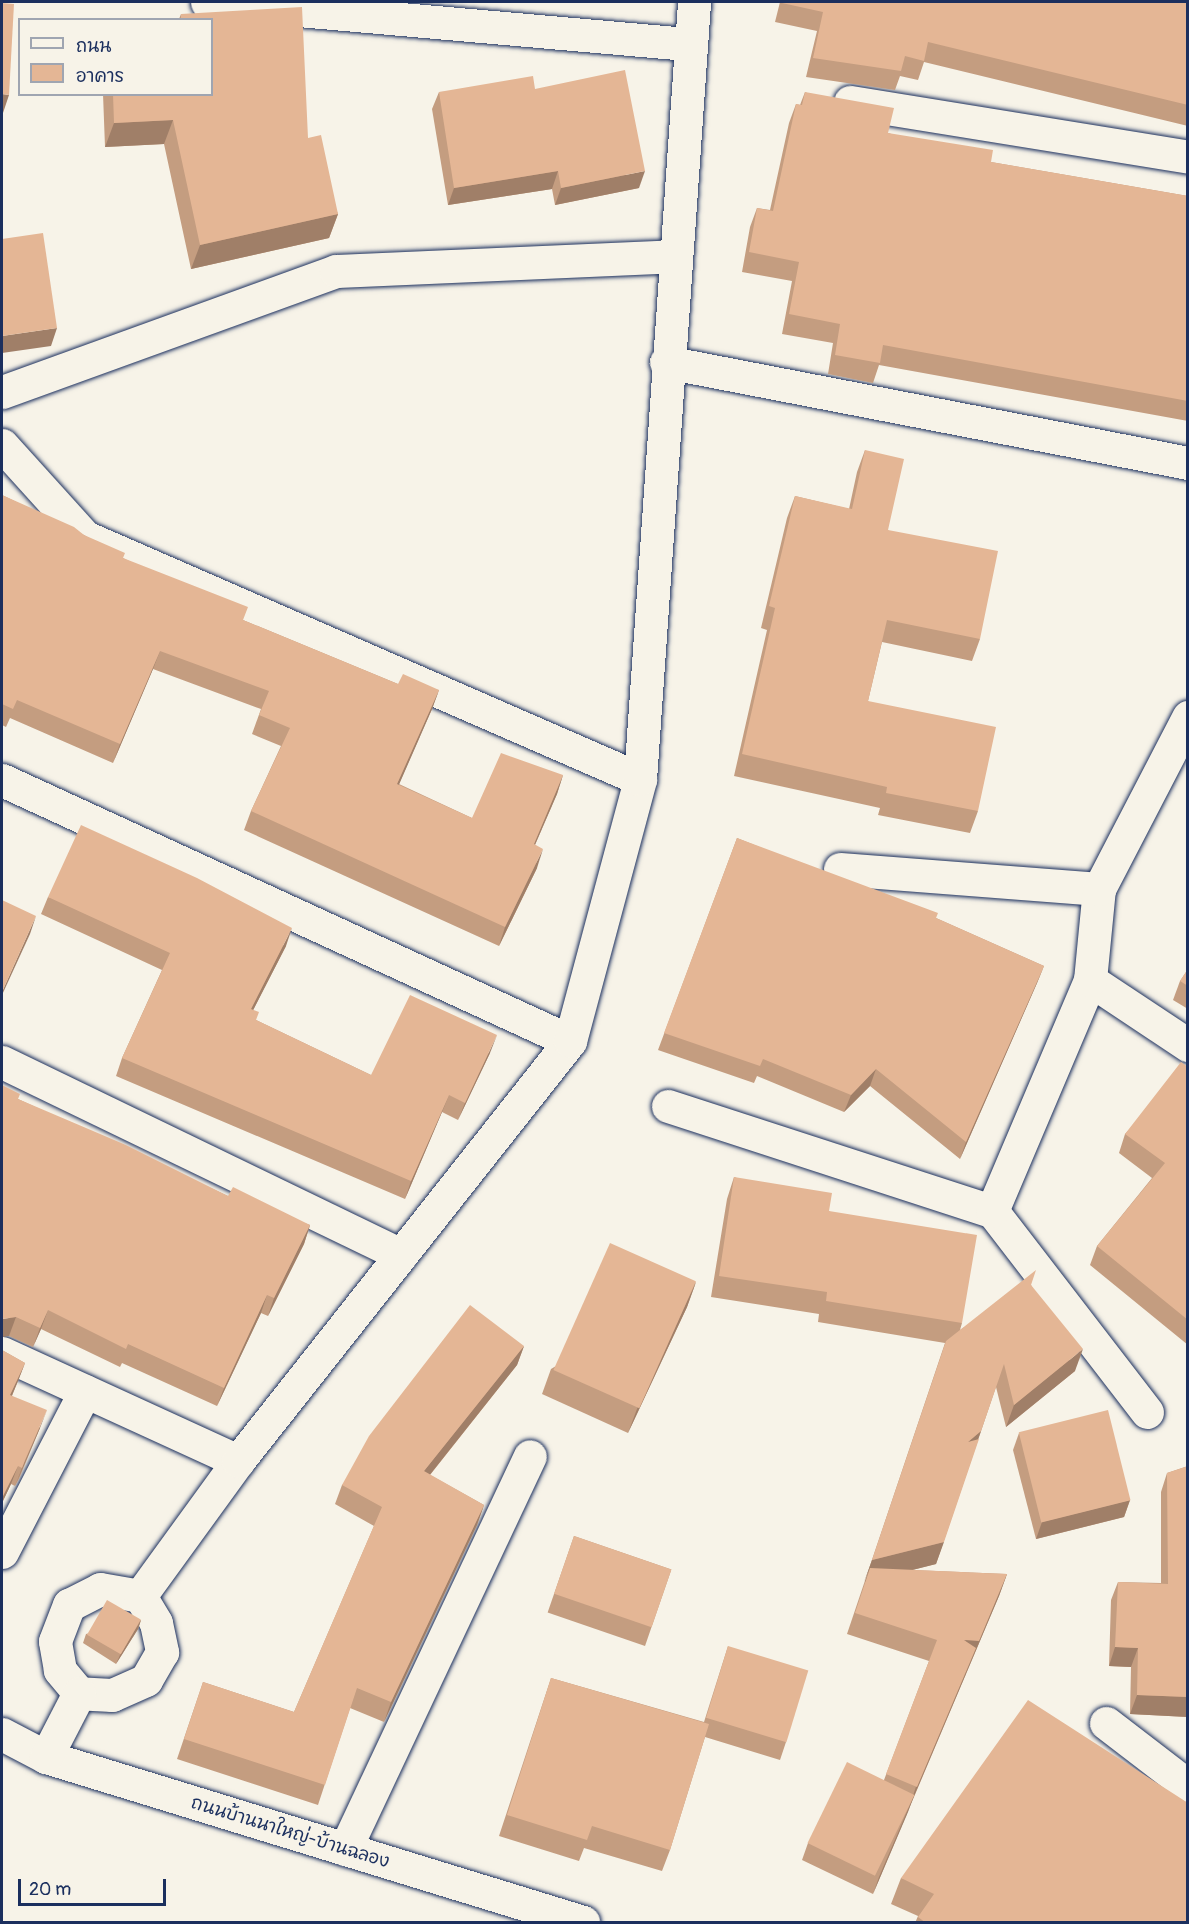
<!DOCTYPE html>
<html>
<head>
<meta charset="utf-8">
<style>
  body { margin:0 }
  #map { position:relative; width:1189px; height:1924px; overflow:hidden; background:#f7f3e8; font-family:Pangolin,"Playpen Sans Thai",sans-serif }
  div>[style] { position:absolute }
  [style*='--x'] { left:calc(var(--x)*1px); top:calc(var(--y)*1px); width:calc(var(--w)*1px); rotate:calc(var(--a)*1deg) }
  .roads { filter:drop-shadow(0 0 2px #1b2f5e) drop-shadow(0 0 2px #1b2f5e) }
  .street>* { height:33px; margin:-16.5px; padding:0 16.5px; transform-origin:16.5px; border-radius:16.5px; background:#f7f3e8 }
  .wall>* { inset:0; background:#c49d80; transform-origin:0 0 }
  .shaded-wall>* { inset:0; background:#a07f68 }
  .building>* { inset:0; background:#e4b695; transform-origin:0 0 }
  span { translate:-50% -50%; white-space:nowrap; text-align:center; line-height:1.15; -webkit-text-stroke:6px #f7f3e8; paint-order:stroke }
  .street-label { font-size:18px; color:#1b2f5e }
  .frame { position:absolute; inset:0; border:3px solid #1b2f5e; pointer-events:none }
  .legend { position:absolute; left:18px; top:18px; width:195px; height:78px; box-sizing:border-box; background:#f7f3e8; border:2px solid #9fa5b1; margin:0; padding:8px 10px; list-style:none; font-size:18px; color:#1b2f5e }
  .legend li { display:flex; align-items:center; gap:12px; height:30px }
  .legend b { width:30px; border:2px solid #9fa5b1 }
  .scale { position:absolute; left:18px; top:1879px; width:148px; height:27px; box-sizing:border-box; border:3px solid #1b2f5e; border-top:0; padding-left:8px; font-size:18px; line-height:21px; white-space:nowrap; color:#1b2f5e; -webkit-text-stroke:4px #f7f3e8; paint-order:stroke }
</style>
</head>
<body>
<div id="map">
  <div class="roads">
    <div class="street">
      <div style="--x:207;--y:2;--w:486;--a:5"></div>
      <div style="--x:850;--y:102;--w:342;--a:9.2"></div>
      <div style="--x:666;--y:362;--w:532;--a:10.95"></div>
      <div style="--x:2;--y:392;--w:355;--a:-19.9"></div>
      <div style="--x:336;--y:271;--w:339;--a:-2.5"></div>
      <div style="--x:2;--y:445;--w:124;--a:47.9"></div>
      <div style="--x:85;--y:537;--w:605;--a:23.56"></div>
      <div style="--x:2;--y:780;--w:625;--a:24.68"></div>
      <div style="--x:840;--y:869;--w:260;--a:4.4"></div>
      <div style="--x:1090;--y:980;--w:118;--a:33.6"></div>
      <div style="--x:2;--y:1062;--w:443;--a:25.8"></div>
      <div style="--x:668;--y:1106;--w:341;--a:18"></div>
      <div style="--x:2;--y:1353;--w:260;--a:24.6"></div>
      <div style="--x:1147;--y:1412;--w:254;--a:-127.6"></div>
      <div style="--x:992;--y:1211;--w:251;--a:-67"></div>
      <div style="--x:1090;--y:980;--w:91;--a:-84.4"></div>
      <div style="--x:1099;--y:889;--w:194;--a:-62.6"></div>
      <div style="--x:2;--y:1552;--w:181;--a:-62.7"></div>
      <div style="--x:100;--y:1589;--w:41;--a:9.9"></div>
      <div style="--x:140;--y:1596;--w:31;--a:59"></div>
      <div style="--x:156;--y:1623;--w:30;--a:78"></div>
      <div style="--x:162;--y:1652;--w:32;--a:120"></div>
      <div style="--x:146;--y:1680;--w:37;--a:156"></div>
      <div style="--x:112;--y:1695;--w:33;--a:-177"></div>
      <div style="--x:79;--y:1693;--w:30;--a:-130"></div>
      <div style="--x:60;--y:1670;--w:29;--a:-100"></div>
      <div style="--x:55;--y:1641;--w:39;--a:-69"></div>
      <div style="--x:69;--y:1605;--w:35;--a:-27"></div>
      <div style="--x:140;--y:1596;--w:167;--a:-54"></div>
      <div style="--x:238;--y:1461;--w:535;--a:-51.67"></div>
      <div style="--x:570;--y:1041;--w:271;--a:-75"></div>
      <div style="--x:640;--y:779;--w:779;--a:-86.02"></div>
      <div style="--x:1106;--y:1723;--w:103;--a:37.5"></div>
      <div style="--x:2;--y:1734;--w:50;--a:27.6"></div>
      <div style="--x:46;--y:1757;--w:562;--a:17.08"></div>
      <div style="--x:46;--y:1757;--w:72;--a:-62.7"></div>
      <div style="--x:345;--y:1849;--w:434;--a:-64.8"></div>
    </div>
  </div>
  <div class="wall">
    <div style="clip-path:polygon(780px 2px,1188px 2px,1188px 126px,924px 62px,918px 80px,900px 76px,895px 90px,806px 77px,817px 31px,775px 22px)"></div>
    <div style="clip-path:polygon(181px 14px,308px 138px,338px 214px,329px 238px,191px 269px,164px 144px,105px 147px,103px 94px,212px 94px,179px 19px)"></div>
    <div style="clip-path:polygon(535px 89px,639px 188px,555px 205px,552px 189px,448px 205px,432px 109px,439px 92px)"></div>
    <div style="clip-path:polygon(805px 92px,888px 133px,991px 162px,1188px 196px,1188px 421px,879px 365px,873px 383px,828px 374px,833px 343px,782px 334px,792px 281px,742px 272px,750px 227px,757px 208px,770px 210px,789px 123px,796px 104px,800px 105px)"></div>
    <div style="clip-path:polygon(865px 450px,888px 530px,980px 639px,972px 661px,882px 642px,868px 701px,978px 811px,970px 833px,878px 815px,880px 808px,734px 776px,767px 630px,761px 628px,787px 518px,795px 496px,849px 509px,857px 472px)"></div>
    <div style="clip-path:polygon(2px 495px,84px 535px,123px 558px,243px 620px,398px 684px,439px 690px,432px 709px,399px 784px,472px 818px,563px 775px,557px 794px,535px 845px,537px 868px,499px 946px,244px 830px,251px 811px,281px 746px,252px 734px,261px 709px,153px 669px,113px 763px,10px 718px,6px 727px,2px 725px)"></div>
    <div style="clip-path:polygon(737px 838px,936px 918px,1044px 966px,1037px 983px,960px 1159px,870px 1086px,844px 1112px,757px 1076px,754px 1083px,658px 1050px)"></div>
    <div style="clip-path:polygon(48px 897px,286px 946px,253px 1010px,256px 1020px,371px 1075px,490px 1053px,458px 1120px,442px 1112px,405px 1199px,116px 1076px,122px 1058px,162px 970px,41px 914px)"></div>
    <div style="clip-path:polygon(1188px 969px,1188px 1009px,1173px 1000px,1180px 981px)"></div>
    <div style="clip-path:polygon(1188px 1067px,1188px 1345px,1090px 1265px,1097px 1246px,1152px 1178px,1119px 1153px,1125px 1134px)"></div>
    <div style="clip-path:polygon(18px 1099px,228px 1196px,310px 1225px,304px 1244px,268px 1316px,261px 1313px,217px 1406px,122px 1363px,120px 1367px,41px 1329px,33px 1347px,9px 1336px)"></div>
    <div style="clip-path:polygon(734px 1177px,829px 1211px,962px 1323px,960px 1330px,1031px 1285px,1075px 1371px,1006px 1427px,996px 1387px,936px 1564px,912px 1570px,1007px 1574px,999px 1596px,873px 1894px,802px 1860px,808px 1843px,884px 1780px,929px 1661px,847px 1634px,945px 1343px,818px 1322px,819px 1314px,711px 1297px,727px 1199px)"></div>
    <div style="clip-path:polygon(696px 1282px,687px 1307px,628px 1433px,542px 1394px,551px 1369px)"></div>
    <div style="clip-path:polygon(524px 1346px,517px 1365px,430px 1475px,484px 1505px,477px 1525px,384px 1722px,350px 1708px,318px 1805px,177px 1759px,203px 1682px,294px 1712px,374px 1526px,335px 1504px,342px 1485px)"></div>
    <div style="clip-path:polygon(2px 1350px,25px 1363px,12px 1396px,40px 1428px,19px 1479px,15px 1486px,11px 1484px,2px 1503px)"></div>
    <div style="clip-path:polygon(1019px 1433px,1130px 1500px,1124px 1517px,1036px 1539px,1013px 1450px)"></div>
    <div style="clip-path:polygon(1188px 1466px,1188px 1717px,1130px 1714px,1131px 1667px,1109px 1666px,1111px 1600px,1118px 1582px,1161px 1583px,1161px 1492px,1167px 1473px)"></div>
    <div style="left:574px;top:1536px;width:103px;height:81px;rotate:19deg"></div>
    <div style="clip-path:polygon(141px 1620px,138px 1629px,116px 1664px,83px 1643px,86px 1634px)"></div>
    <div style="clip-path:polygon(728px 1646px,786px 1742px,780px 1760px,705px 1737px,670px 1850px,662px 1871px,584px 1848px,579px 1861px,499px 1836px,551px 1678px,704px 1722px)"></div>
    <div style="clip-path:polygon(901px 1878px,1188px 1923px,915px 1923px,918px 1916px,891px 1904px)"></div>
  </div>
  <div class="shaded-wall">
    <div style="clip-path:polygon(2px 94px,9px 95px,2px 116px)"></div>
    <div style="clip-path:polygon(173px 120px,164px 144px,105px 147px,114px 123px)"></div>
    <div style="clip-path:polygon(558px 171px,552px 189px,448px 205px,454px 188px)"></div>
    <div style="clip-path:polygon(645px 171px,639px 188px,555px 205px,561px 188px)"></div>
    <div style="clip-path:polygon(338px 214px,329px 238px,191px 269px,200px 245px)"></div>
    <div style="clip-path:polygon(57px 328px,51px 346px,2px 353px,2px 336px)"></div>
    <div style="clip-path:polygon(160px 651px,153px 669px,113px 763px,120px 744px)"></div>
    <div style="clip-path:polygon(439px 690px,432px 709px,391px 803px,397px 784px)"></div>
    <div style="clip-path:polygon(563px 775px,557px 794px,527px 863px,534px 844px)"></div>
    <div style="clip-path:polygon(543px 849px,537px 868px,499px 946px,505px 927px)"></div>
    <div style="clip-path:polygon(36px 916px,30px 934px,2px 995px,2px 992px)"></div>
    <div style="clip-path:polygon(292px 928px,286px 946px,245px 1026px,251px 1009px)"></div>
    <div style="clip-path:polygon(1044px 966px,1037px 983px,960px 1159px,966px 1142px)"></div>
    <div style="clip-path:polygon(497px 1035px,490px 1053px,458px 1120px,465px 1103px)"></div>
    <div style="clip-path:polygon(876px 1069px,870px 1086px,844px 1112px,851px 1095px)"></div>
    <div style="clip-path:polygon(449px 1095px,442px 1112px,405px 1199px,411px 1181px)"></div>
    <div style="clip-path:polygon(310px 1225px,304px 1244px,268px 1316px,274px 1298px)"></div>
    <div style="clip-path:polygon(696px 1282px,687px 1307px,628px 1433px,637px 1409px)"></div>
    <div style="clip-path:polygon(267px 1295px,261px 1313px,217px 1406px,224px 1388px)"></div>
    <div style="clip-path:polygon(48px 1310px,41px 1329px,33px 1347px,40px 1328px)"></div>
    <div style="clip-path:polygon(16px 1317px,9px 1336px,2px 1337px,2px 1319px)"></div>
    <div style="clip-path:polygon(524px 1346px,517px 1365px,417px 1491px,424px 1471px)"></div>
    <div style="clip-path:polygon(1083px 1349px,1075px 1371px,1006px 1427px,1014px 1405px)"></div>
    <div style="clip-path:polygon(25px 1363px,18px 1381px,4px 1414px,10px 1395px)"></div>
    <div style="clip-path:polygon(47px 1410px,40px 1428px,15px 1486px,22px 1468px)"></div>
    <div style="clip-path:polygon(981px 1431px,973px 1453px,968px 1442px)"></div>
    <div style="clip-path:polygon(18px 1466px,11px 1484px,2px 1503px,2px 1498px)"></div>
    <div style="clip-path:polygon(1130px 1500px,1124px 1517px,1036px 1539px,1042px 1522px)"></div>
    <div style="clip-path:polygon(484px 1505px,477px 1525px,384px 1722px,391px 1702px)"></div>
    <div style="clip-path:polygon(944px 1542px,936px 1564px,865px 1582px,870px 1568px,864px 1582px,872px 1560px)"></div>
    <div style="clip-path:polygon(1007px 1574px,999px 1596px,909px 1808px,964px 1640px)"></div>
    <div style="clip-path:polygon(141px 1620px,138px 1629px,116px 1664px,120px 1655px)"></div>
    <div style="clip-path:polygon(1115px 1647px,1138px 1648px,1131px 1667px,1109px 1666px)"></div>
    <div style="clip-path:polygon(1137px 1695px,1188px 1697px,1188px 1717px,1130px 1714px)"></div>
    <div style="clip-path:polygon(914px 1795px,908px 1812px,873px 1894px,879px 1877px)"></div>
  </div>
  <div class="building">
    <div style="clip-path:polygon(782px 2px,1188px 2px,1188px 105px,928px 42px,924px 61px,905px 56px,901px 71px,813px 58px,823px 12px,782px 3px)"></div>
    <div style="clip-path:polygon(2px 3px,14px 4px,9px 95px,2px 94px)"></div>
    <div style="clip-path:polygon(302px 7px,308px 138px,321px 135px,338px 214px,200px 245px,173px 120px,114px 123px,113px 94px,212px 94px,212px 20px,172px 20px,181px 19px,181px 14px)"></div>
    <div style="clip-path:polygon(625px 70px,645px 171px,561px 188px,558px 171px,454px 188px,439px 92px,533px 76px,535px 89px)"></div>
    <div style="clip-path:polygon(805px 92px,894px 108px,888px 133px,993px 150px,991px 162px,1188px 196px,1188px 401px,883px 345px,880px 363px,835px 355px,840px 324px,789px 314px,799px 262px,749px 252px,757px 208px,773px 211px,796px 104px,802px 105px)"></div>
    <div style="clip-path:polygon(43px 233px,57px 328px,2px 336px,2px 239px)"></div>
    <div style="clip-path:polygon(865px 450px,904px 459px,888px 530px,998px 551px,980px 639px,887px 620px,868px 701px,996px 727px,978px 811px,886px 793px,887px 787px,742px 754px,775px 608px,769px 606px,795px 496px,852px 509px)"></div>
    <div style="clip-path:polygon(2px 495px,74px 527px,84px 535px,125px 553px,123px 558px,248px 607px,243px 620px,398px 684px,403px 674px,439px 690px,397px 784px,472px 818px,501px 753px,563px 775px,534px 844px,543px 849px,505px 927px,251px 811px,290px 728px,259px 715px,269px 691px,160px 651px,120px 744px,17px 700px,13px 709px,2px 704px)"></div>
    <div style="clip-path:polygon(81px 825px,197px 878px,292px 928px,251px 1009px,259px 1012px,256px 1020px,371px 1075px,410px 995px,497px 1035px,465px 1103px,449px 1095px,411px 1181px,122px 1058px,170px 953px,48px 897px)"></div>
    <div style="clip-path:polygon(737px 838px,938px 913px,936px 918px,1044px 966px,966px 1142px,876px 1069px,851px 1095px,763px 1059px,760px 1066px,664px 1033px)"></div>
    <div style="clip-path:polygon(2px 900px,36px 916px,2px 992px)"></div>
    <div style="clip-path:polygon(1188px 969px,1188px 986px,1180px 981px)"></div>
    <div style="clip-path:polygon(1181px 1062px,1188px 1067px,1188px 1320px,1097px 1246px,1165px 1163px,1125px 1134px)"></div>
    <div style="clip-path:polygon(2px 1085px,20px 1094px,18px 1099px,126px 1145px,228px 1196px,233px 1187px,310px 1225px,274px 1298px,267px 1295px,224px 1388px,128px 1344px,126px 1349px,48px 1310px,40px 1328px,16px 1317px,2px 1319px)"></div>
    <div style="clip-path:polygon(734px 1177px,832px 1193px,829px 1211px,977px 1235px,962px 1323px,826px 1301px,827px 1292px,719px 1276px)"></div>
    <div style="left:610px;top:1243px;width:94px;height:139px;rotate:24deg"></div>
    <div style="clip-path:polygon(1036px 1270px,1031px 1285px,1083px 1349px,1014px 1405px,1004px 1364px,981px 1431px,968px 1442px,979px 1439px,944px 1542px,872px 1560px,946px 1341px)"></div>
    <div style="clip-path:polygon(470px 1305px,524px 1346px,424px 1471px,484px 1505px,391px 1702px,357px 1688px,325px 1785px,184px 1739px,203px 1682px,294px 1712px,382px 1507px,342px 1485px,369px 1436px)"></div>
    <div style="clip-path:polygon(2px 1350px,25px 1363px,10px 1395px,47px 1410px,25px 1460px,22px 1468px,18px 1466px,2px 1498px)"></div>
    <div style="left:1108px;top:1410px;width:93px;height:92px;rotate:76deg"></div>
    <div style="clip-path:polygon(1188px 1466px,1188px 1697px,1137px 1695px,1138px 1648px,1115px 1647px,1118px 1582px,1168px 1584px,1167px 1473px)"></div>
    <div style="left:574px;top:1536px;width:103px;height:61px;rotate:19deg"></div>
    <div style="clip-path:polygon(870px 1568px,1007px 1574px,979px 1641px,964px 1640px,976px 1648px,917px 1787px,886px 1774px,937px 1640px,855px 1613px)"></div>
    <div style="left:107px;top:1600px;width:39px;height:40px;rotate:30deg"></div>
    <div style="left:728px;top:1646px;width:84px;height:75px;rotate:17deg"></div>
    <div style="clip-path:polygon(551px 1678px,709px 1724px,670px 1850px,592px 1826px,587px 1840px,507px 1815px)"></div>
    <div style="clip-path:polygon(1028px 1700px,1188px 1803px,1188px 1923px,926px 1923px,918px 1917px,934px 1894px,901px 1878px)"></div>
    <div style="left:847px;top:1762px;width:75px;height:90px;rotate:26deg"></div>
  </div>
  <div class="street-label">
    <span style="left:290px;top:1833px;rotate:17deg">ถนนบ้านนาใหญ่-บ้านฉลอง</span>
  </div>
  <div class="frame"></div>
  <ul class="legend">
  <li><b style="height:8px;background:#f7f3e8"></b>ถนน</li>
  <li><b style="height:16px;background:#e4b695"></b>อาคาร</li>
  </ul>
  <div class="scale">20 m</div>
</div>
</body>
</html>
